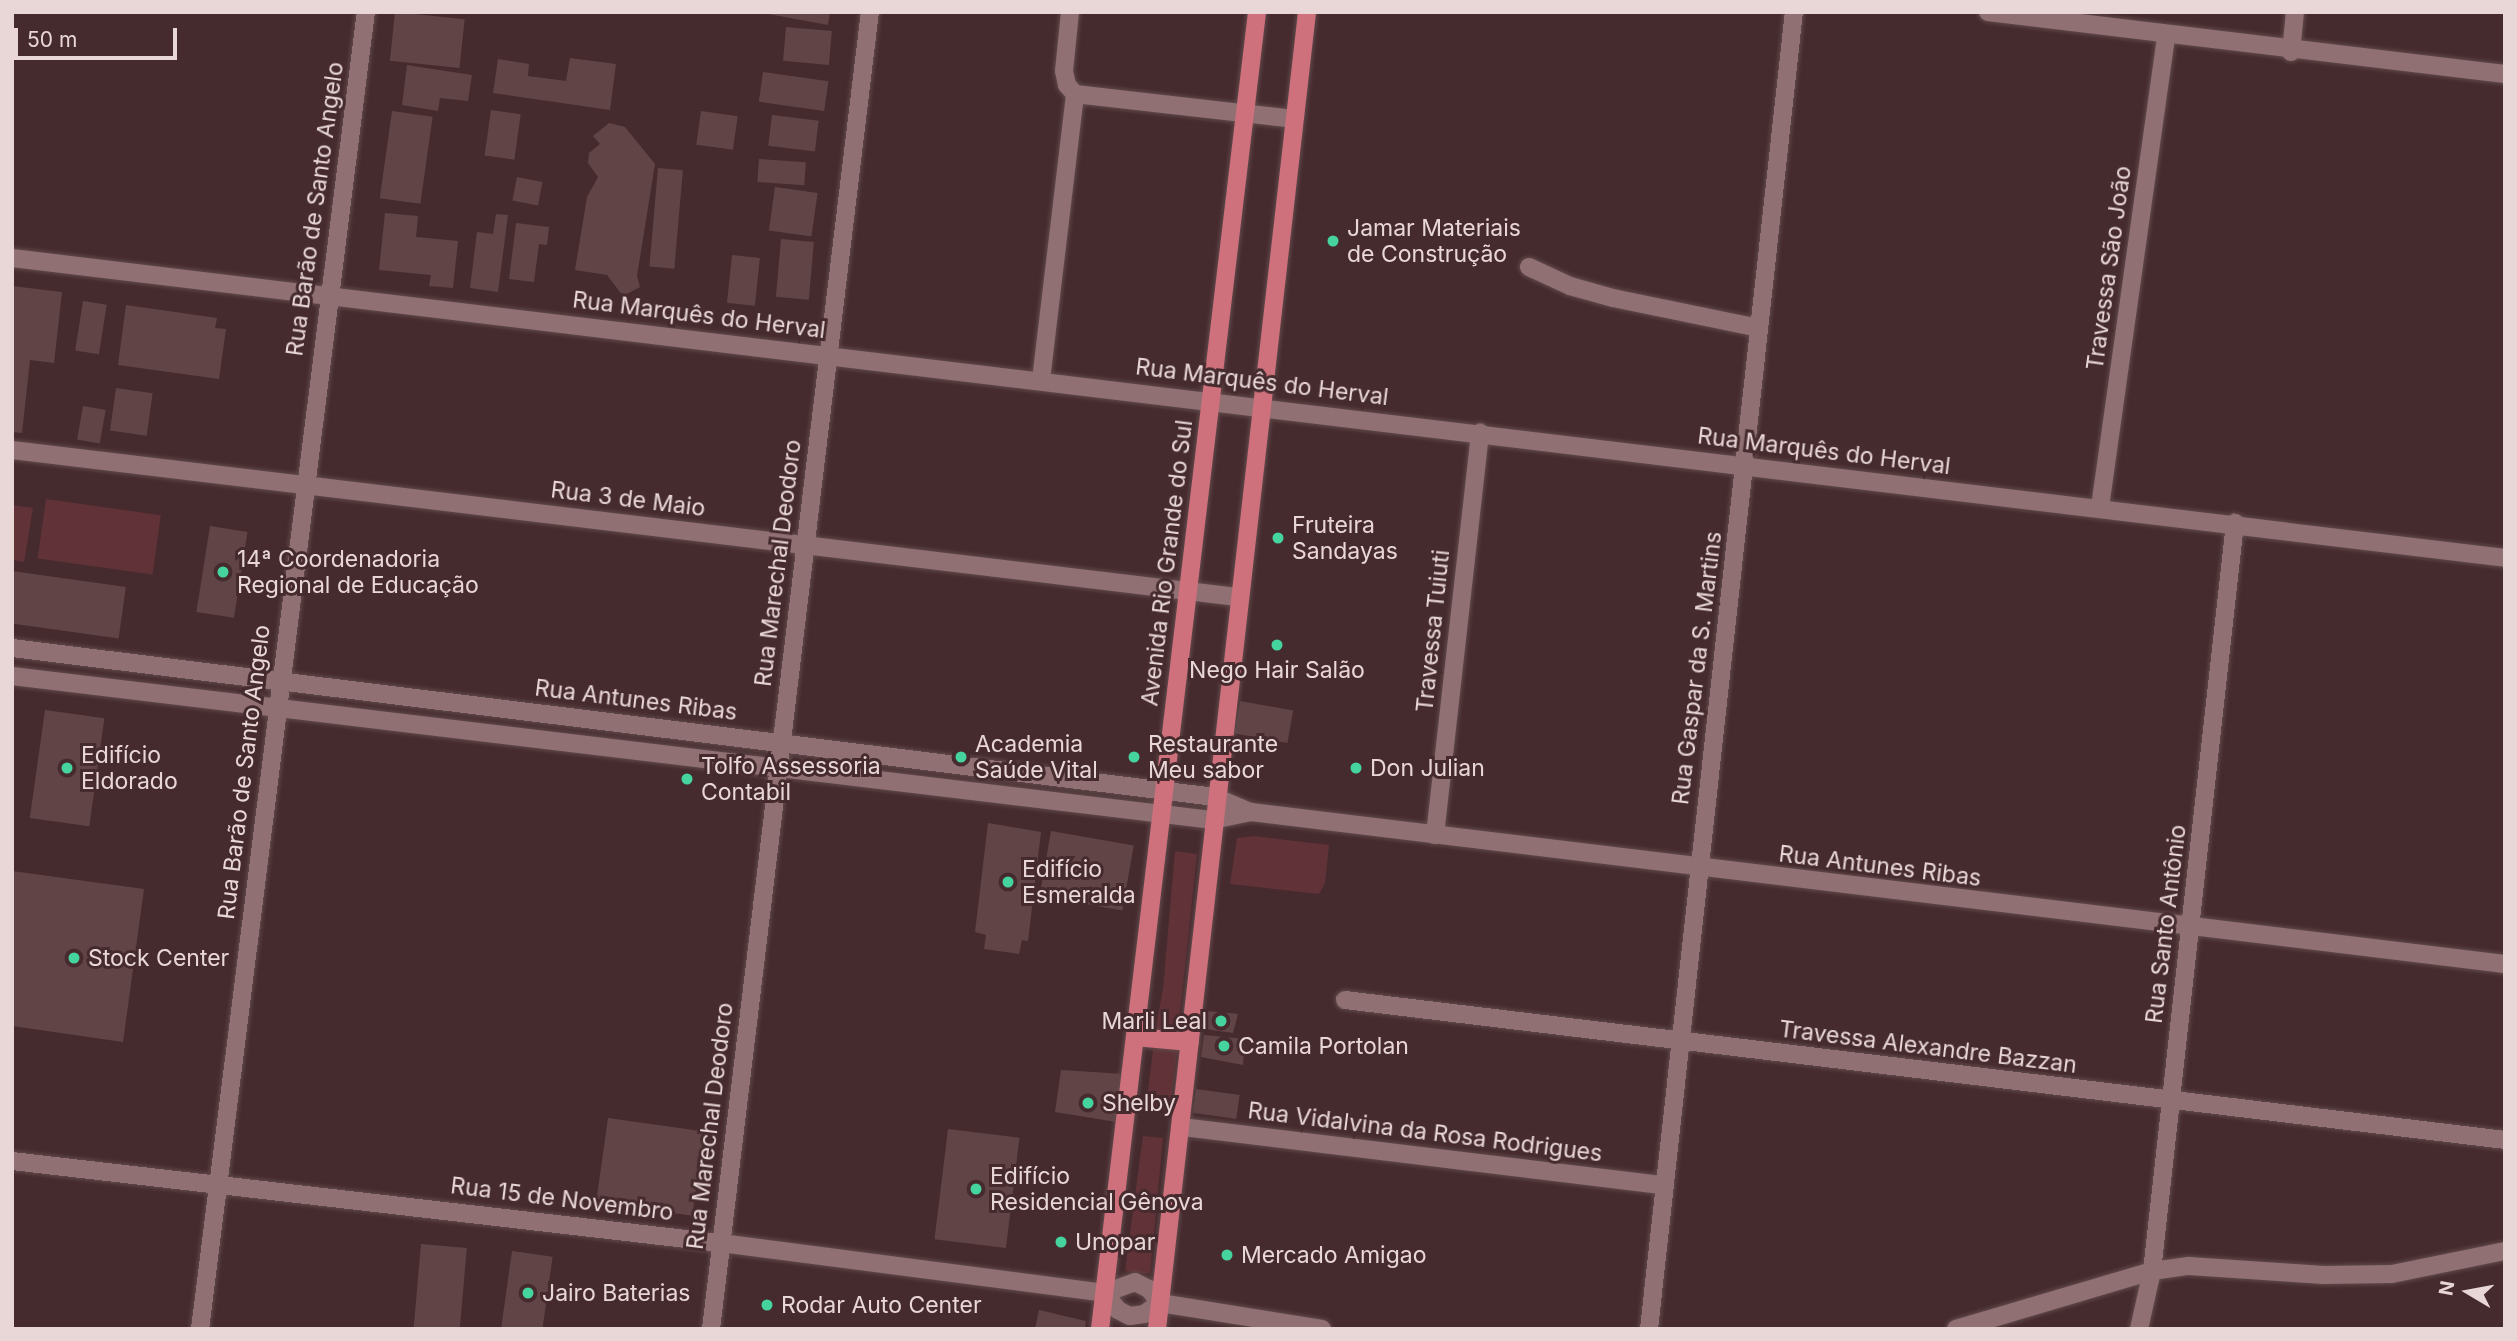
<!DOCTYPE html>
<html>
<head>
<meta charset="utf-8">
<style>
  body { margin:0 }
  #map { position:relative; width:2517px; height:1341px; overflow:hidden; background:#462b2e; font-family:Inter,sans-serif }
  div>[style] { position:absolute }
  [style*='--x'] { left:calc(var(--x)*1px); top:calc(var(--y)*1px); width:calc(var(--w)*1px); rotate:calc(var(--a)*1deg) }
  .green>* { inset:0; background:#613237; transform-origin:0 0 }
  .building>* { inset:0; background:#614446; transform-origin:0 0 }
  .roads { filter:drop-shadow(0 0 2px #614a4c) drop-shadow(0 0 2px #614a4c) }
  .minor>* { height:18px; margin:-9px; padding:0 9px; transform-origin:9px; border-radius:9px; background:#907072 }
  .major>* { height:18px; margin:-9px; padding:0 9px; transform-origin:9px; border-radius:9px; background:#cf717d }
  .dots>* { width:19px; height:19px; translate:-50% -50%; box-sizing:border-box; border:4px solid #462b2e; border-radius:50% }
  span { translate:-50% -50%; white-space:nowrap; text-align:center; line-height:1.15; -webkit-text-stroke:6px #462b2e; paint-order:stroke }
  .street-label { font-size:23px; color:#e9d7d8 }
  .poi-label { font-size:23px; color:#e9d7d8 }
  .left { translate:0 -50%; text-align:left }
  .right { translate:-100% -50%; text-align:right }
  .frame { position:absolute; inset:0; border:14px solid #e9d7d8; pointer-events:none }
  .north { position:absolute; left:2433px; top:1257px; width:70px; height:70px; -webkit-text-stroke:5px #462b2e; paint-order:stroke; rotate:280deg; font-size:19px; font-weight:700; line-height:28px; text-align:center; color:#e9d7d8 }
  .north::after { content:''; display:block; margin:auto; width:24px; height:32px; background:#e9d7d8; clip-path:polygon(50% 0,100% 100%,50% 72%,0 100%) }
  .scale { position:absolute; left:14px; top:28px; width:163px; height:32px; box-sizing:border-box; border:4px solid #e9d7d8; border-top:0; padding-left:9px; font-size:21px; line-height:24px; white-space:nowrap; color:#e9d7d8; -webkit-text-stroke:5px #462b2e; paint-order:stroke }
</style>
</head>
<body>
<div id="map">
  <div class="green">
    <div style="left:46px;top:499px;width:116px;height:60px;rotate:8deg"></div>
    <div style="clip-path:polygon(12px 505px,33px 508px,24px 562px,12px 560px)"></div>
    <div style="clip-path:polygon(1254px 836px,1329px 845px,1325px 883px,1319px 894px,1230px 884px,1237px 838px)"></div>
    <div style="clip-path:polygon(1175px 851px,1197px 854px,1182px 995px,1177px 1036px,1154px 1038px,1163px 989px)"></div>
    <div style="left:1154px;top:1042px;width:24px;height:68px;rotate:7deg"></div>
    <div style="clip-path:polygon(1143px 1136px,1163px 1138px,1150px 1274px,1125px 1271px)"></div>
  </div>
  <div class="building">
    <div style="left:395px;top:12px;width:70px;height:49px;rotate:6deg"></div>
    <div style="clip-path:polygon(758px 12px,830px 12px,828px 25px)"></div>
    <div style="left:786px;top:27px;width:46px;height:34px;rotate:5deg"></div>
    <div style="clip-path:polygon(570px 58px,616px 64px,610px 110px,493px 93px,498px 59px,529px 64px,528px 76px,566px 81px)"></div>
    <div style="clip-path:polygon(407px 65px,472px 75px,468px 101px,440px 98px,438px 111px,402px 105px)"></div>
    <div style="left:763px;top:72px;width:66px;height:30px;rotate:8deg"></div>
    <div style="left:491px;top:110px;width:30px;height:46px;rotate:8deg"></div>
    <div style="left:392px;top:111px;width:41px;height:88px;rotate:8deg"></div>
    <div style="left:701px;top:111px;width:37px;height:34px;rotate:8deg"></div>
    <div style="left:772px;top:115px;width:47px;height:31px;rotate:7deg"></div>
    <div style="clip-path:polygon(609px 123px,625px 127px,655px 164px,637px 276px,640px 287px,623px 296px,607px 275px,575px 270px,587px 197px,598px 177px,588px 163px,589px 153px,600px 144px,593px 136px)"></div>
    <div style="left:759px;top:159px;width:47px;height:23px;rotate:4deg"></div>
    <div style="left:658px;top:168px;width:25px;height:99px;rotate:5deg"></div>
    <div style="left:517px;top:177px;width:26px;height:24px;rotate:11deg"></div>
    <div style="left:775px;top:187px;width:43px;height:44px;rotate:8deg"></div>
    <div style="clip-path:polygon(385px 213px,418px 216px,416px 237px,458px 241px,453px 288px,429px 286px,431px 275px,379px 270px)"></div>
    <div style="clip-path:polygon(496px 214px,508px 215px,498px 292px,470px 288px,477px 232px,493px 234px)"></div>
    <div style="clip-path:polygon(516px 223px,549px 227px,547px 245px,539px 244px,534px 282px,509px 279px)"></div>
    <div style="left:781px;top:239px;width:33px;height:58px;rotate:5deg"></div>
    <div style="left:732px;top:255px;width:28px;height:48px;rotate:6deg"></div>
    <div style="clip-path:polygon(12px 286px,62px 292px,54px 363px,30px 360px,22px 433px,12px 432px)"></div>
    <div style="left:83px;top:301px;width:24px;height:50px;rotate:9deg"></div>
    <div style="clip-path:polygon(126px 305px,217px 318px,215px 328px,226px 329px,219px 379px,118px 365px)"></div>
    <div style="left:116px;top:388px;width:37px;height:43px;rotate:8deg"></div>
    <div style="left:83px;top:406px;width:23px;height:34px;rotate:10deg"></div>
    <div style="left:210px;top:526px;width:38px;height:87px;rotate:9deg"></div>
    <div style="left:12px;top:571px;width:115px;height:52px;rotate:8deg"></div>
    <div style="left:1240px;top:701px;width:54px;height:33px;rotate:10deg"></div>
    <div style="left:45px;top:710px;width:60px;height:109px;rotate:8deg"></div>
    <div style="clip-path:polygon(988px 823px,1041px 832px,1028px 941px,1022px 940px,1019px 954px,984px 949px,986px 935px,975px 932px)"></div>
    <div style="left:1051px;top:831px;width:84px;height:66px;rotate:10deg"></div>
    <div style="clip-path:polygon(12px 871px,144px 889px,123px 1042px,12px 1026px)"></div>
    <div style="clip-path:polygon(1207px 1011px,1238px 1014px,1233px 1033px,1204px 1029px)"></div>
    <div style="clip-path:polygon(1204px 1035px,1245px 1039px,1243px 1065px,1201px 1057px)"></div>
    <div style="clip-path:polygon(1061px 1070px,1124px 1074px,1116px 1122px,1055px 1112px)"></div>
    <div style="left:1196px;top:1089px;width:44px;height:24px;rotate:8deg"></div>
    <div style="left:608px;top:1118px;width:97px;height:85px;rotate:8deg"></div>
    <div style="left:948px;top:1129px;width:72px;height:111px;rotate:7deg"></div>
    <div style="left:421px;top:1244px;width:46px;height:86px;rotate:5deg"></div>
    <div style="left:512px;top:1251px;width:41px;height:79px;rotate:8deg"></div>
    <div style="clip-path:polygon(1039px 1310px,1086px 1321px,1085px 1329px,1035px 1329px)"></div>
  </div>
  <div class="roads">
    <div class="minor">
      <div style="--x:1070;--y:12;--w:59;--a:95.8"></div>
      <div style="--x:1064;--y:71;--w:14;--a:78"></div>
      <div style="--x:1067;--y:85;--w:12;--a:48"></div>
      <div style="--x:1075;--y:94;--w:220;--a:6.5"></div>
      <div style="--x:1988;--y:12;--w:521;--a:6.84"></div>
      <div style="--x:2291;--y:52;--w:40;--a:-84.3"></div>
      <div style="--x:12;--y:258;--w:2511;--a:6.86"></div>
      <div style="--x:1529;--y:267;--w:45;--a:24.9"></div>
      <div style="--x:1570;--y:286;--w:45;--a:15.6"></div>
      <div style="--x:1613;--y:298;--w:149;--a:11.6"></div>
      <div style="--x:1041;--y:380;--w:288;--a:-83.2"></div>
      <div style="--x:12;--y:450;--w:1234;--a:6.84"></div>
      <div style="--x:2100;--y:507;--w:475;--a:-82"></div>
      <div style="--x:12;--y:648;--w:1212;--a:7.06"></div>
      <div style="--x:1215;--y:797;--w:39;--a:23"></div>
      <div style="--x:1251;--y:812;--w:1263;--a:6.91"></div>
      <div style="--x:12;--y:676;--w:1210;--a:6.84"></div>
      <div style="--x:1213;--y:820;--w:39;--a:-12"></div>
      <div style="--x:1435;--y:835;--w:405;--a:-83.6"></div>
      <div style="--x:1345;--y:1000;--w:1168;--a:6.88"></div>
      <div style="--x:1182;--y:1127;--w:484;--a:6.9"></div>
      <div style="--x:12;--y:1161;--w:714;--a:6.6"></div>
      <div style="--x:721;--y:1243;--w:387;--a:7.4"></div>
      <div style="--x:1105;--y:1293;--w:32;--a:-20"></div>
      <div style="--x:1135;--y:1282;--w:16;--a:27"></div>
      <div style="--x:1149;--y:1289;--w:18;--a:52"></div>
      <div style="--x:1160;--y:1303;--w:164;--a:9.1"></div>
      <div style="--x:1105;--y:1293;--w:21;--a:53"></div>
      <div style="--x:1118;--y:1310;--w:13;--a:27"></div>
      <div style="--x:1130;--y:1316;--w:14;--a:-8"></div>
      <div style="--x:1144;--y:1314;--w:19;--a:-35"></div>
      <div style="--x:200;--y:1329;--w:1327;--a:-82.82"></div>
      <div style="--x:711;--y:1329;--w:1327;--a:-83.12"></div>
      <div style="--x:1649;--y:1329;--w:1325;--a:-83.72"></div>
      <div style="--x:1956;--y:1329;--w:204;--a:-16.5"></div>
      <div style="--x:2152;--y:1271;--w:37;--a:-8"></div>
      <div style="--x:2189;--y:1266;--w:135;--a:3.8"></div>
      <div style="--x:2324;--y:1275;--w:68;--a:-0.8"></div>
      <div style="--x:2392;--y:1274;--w:115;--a:-11.5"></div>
      <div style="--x:2139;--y:1329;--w:59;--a:-77.4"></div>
      <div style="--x:2152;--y:1271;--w:753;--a:-83.67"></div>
    </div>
    <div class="major">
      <div style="--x:1135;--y:1037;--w:55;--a:5.2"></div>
      <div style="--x:1100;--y:1329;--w:1326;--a:-83.2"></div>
      <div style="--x:1157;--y:1329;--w:1326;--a:-83.5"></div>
    </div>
  </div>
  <div class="dots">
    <div style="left:1333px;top:241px;background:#46d49e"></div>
    <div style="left:1278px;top:538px;background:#46d49e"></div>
    <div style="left:223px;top:572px;background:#46d49e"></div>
    <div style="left:1277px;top:645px;background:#46d49e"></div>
    <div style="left:961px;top:757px;background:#46d49e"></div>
    <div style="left:1134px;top:757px;background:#46d49e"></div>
    <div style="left:67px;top:768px;background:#46d49e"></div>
    <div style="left:1356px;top:768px;background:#46d49e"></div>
    <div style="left:687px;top:779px;background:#46d49e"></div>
    <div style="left:1008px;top:882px;background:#46d49e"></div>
    <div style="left:74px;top:958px;background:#46d49e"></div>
    <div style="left:1221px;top:1021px;background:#46d49e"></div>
    <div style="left:1224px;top:1046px;background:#46d49e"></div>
    <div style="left:1088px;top:1103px;background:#46d49e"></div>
    <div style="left:976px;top:1189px;background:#46d49e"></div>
    <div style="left:1061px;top:1242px;background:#46d49e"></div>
    <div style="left:1227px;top:1255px;background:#46d49e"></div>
    <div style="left:528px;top:1293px;background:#46d49e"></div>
    <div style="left:767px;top:1305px;background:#46d49e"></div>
  </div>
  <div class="street-label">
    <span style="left:315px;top:209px;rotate:-82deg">Rua Barão de Santo Angelo</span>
    <span style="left:2109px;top:268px;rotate:-82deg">Travessa São João</span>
    <span style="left:699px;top:315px;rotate:7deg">Rua Marquês do Herval</span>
    <span style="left:1262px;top:382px;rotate:7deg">Rua Marquês do Herval</span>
    <span style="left:1824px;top:451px;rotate:7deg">Rua Marquês do Herval</span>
    <span style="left:628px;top:499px;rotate:7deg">Rua 3 de Maio</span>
    <span style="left:778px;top:563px;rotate:-83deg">Rua Marechal Deodoro</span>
    <span style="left:1167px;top:563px;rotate:-83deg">Avenida Rio Grande do Sul</span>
    <span style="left:1433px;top:631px;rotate:-84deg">Travessa Tuiuti</span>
    <span style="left:1697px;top:668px;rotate:-83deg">Rua Gaspar da S. Martins</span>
    <span style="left:636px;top:700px;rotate:7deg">Rua Antunes Ribas</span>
    <span style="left:244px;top:772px;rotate:-83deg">Rua Barão de Santo Angelo</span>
    <span style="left:1880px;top:866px;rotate:7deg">Rua Antunes Ribas</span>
    <span style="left:2166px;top:924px;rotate:-83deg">Rua Santo Antônio</span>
    <span style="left:1928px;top:1047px;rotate:7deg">Travessa Alexandre Bazzan</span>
    <span style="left:710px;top:1126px;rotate:-83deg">Rua Marechal Deodoro</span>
    <span style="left:1425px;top:1132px;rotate:7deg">Rua Vidalvina da Rosa Rodrigues</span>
    <span style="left:562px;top:1199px;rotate:7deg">Rua 15 de Novembro</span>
  </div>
  <div class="poi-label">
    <span class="left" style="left:1347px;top:241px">Jamar Materiais<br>de Construção</span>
    <span class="left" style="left:1292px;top:538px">Fruteira<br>Sandayas</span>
    <span class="left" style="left:237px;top:572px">14ª Coordenadoria<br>Regional de Educação</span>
    <span style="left:1277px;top:670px">Nego Hair Salão</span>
    <span class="left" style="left:975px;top:757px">Academia<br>Saúde Vital</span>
    <span class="left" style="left:1148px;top:757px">Restaurante<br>Meu sabor</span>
    <span class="left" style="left:81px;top:768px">Edifício<br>Eldorado</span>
    <span class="left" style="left:701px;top:779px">Tolfo Assessoria<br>Contabil</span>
    <span class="left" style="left:1370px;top:768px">Don Julian</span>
    <span class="left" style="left:1022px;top:882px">Edifício<br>Esmeralda</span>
    <span class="left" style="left:88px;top:958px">Stock Center</span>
    <span class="right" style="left:1207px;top:1021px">Marli Leal</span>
    <span class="left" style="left:1238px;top:1046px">Camila Portolan</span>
    <span class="left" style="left:1102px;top:1103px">Shelby</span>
    <span class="left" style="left:990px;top:1189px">Edifício<br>Residencial Gênova</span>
    <span class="left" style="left:1075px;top:1242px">Unopar</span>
    <span class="left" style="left:1241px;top:1255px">Mercado Amigao</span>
    <span class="left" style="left:542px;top:1293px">Jairo Baterias</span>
    <span class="left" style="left:781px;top:1305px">Rodar Auto Center</span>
  </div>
  <div class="frame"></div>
  <div class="north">N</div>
  <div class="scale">50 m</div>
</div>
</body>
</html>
